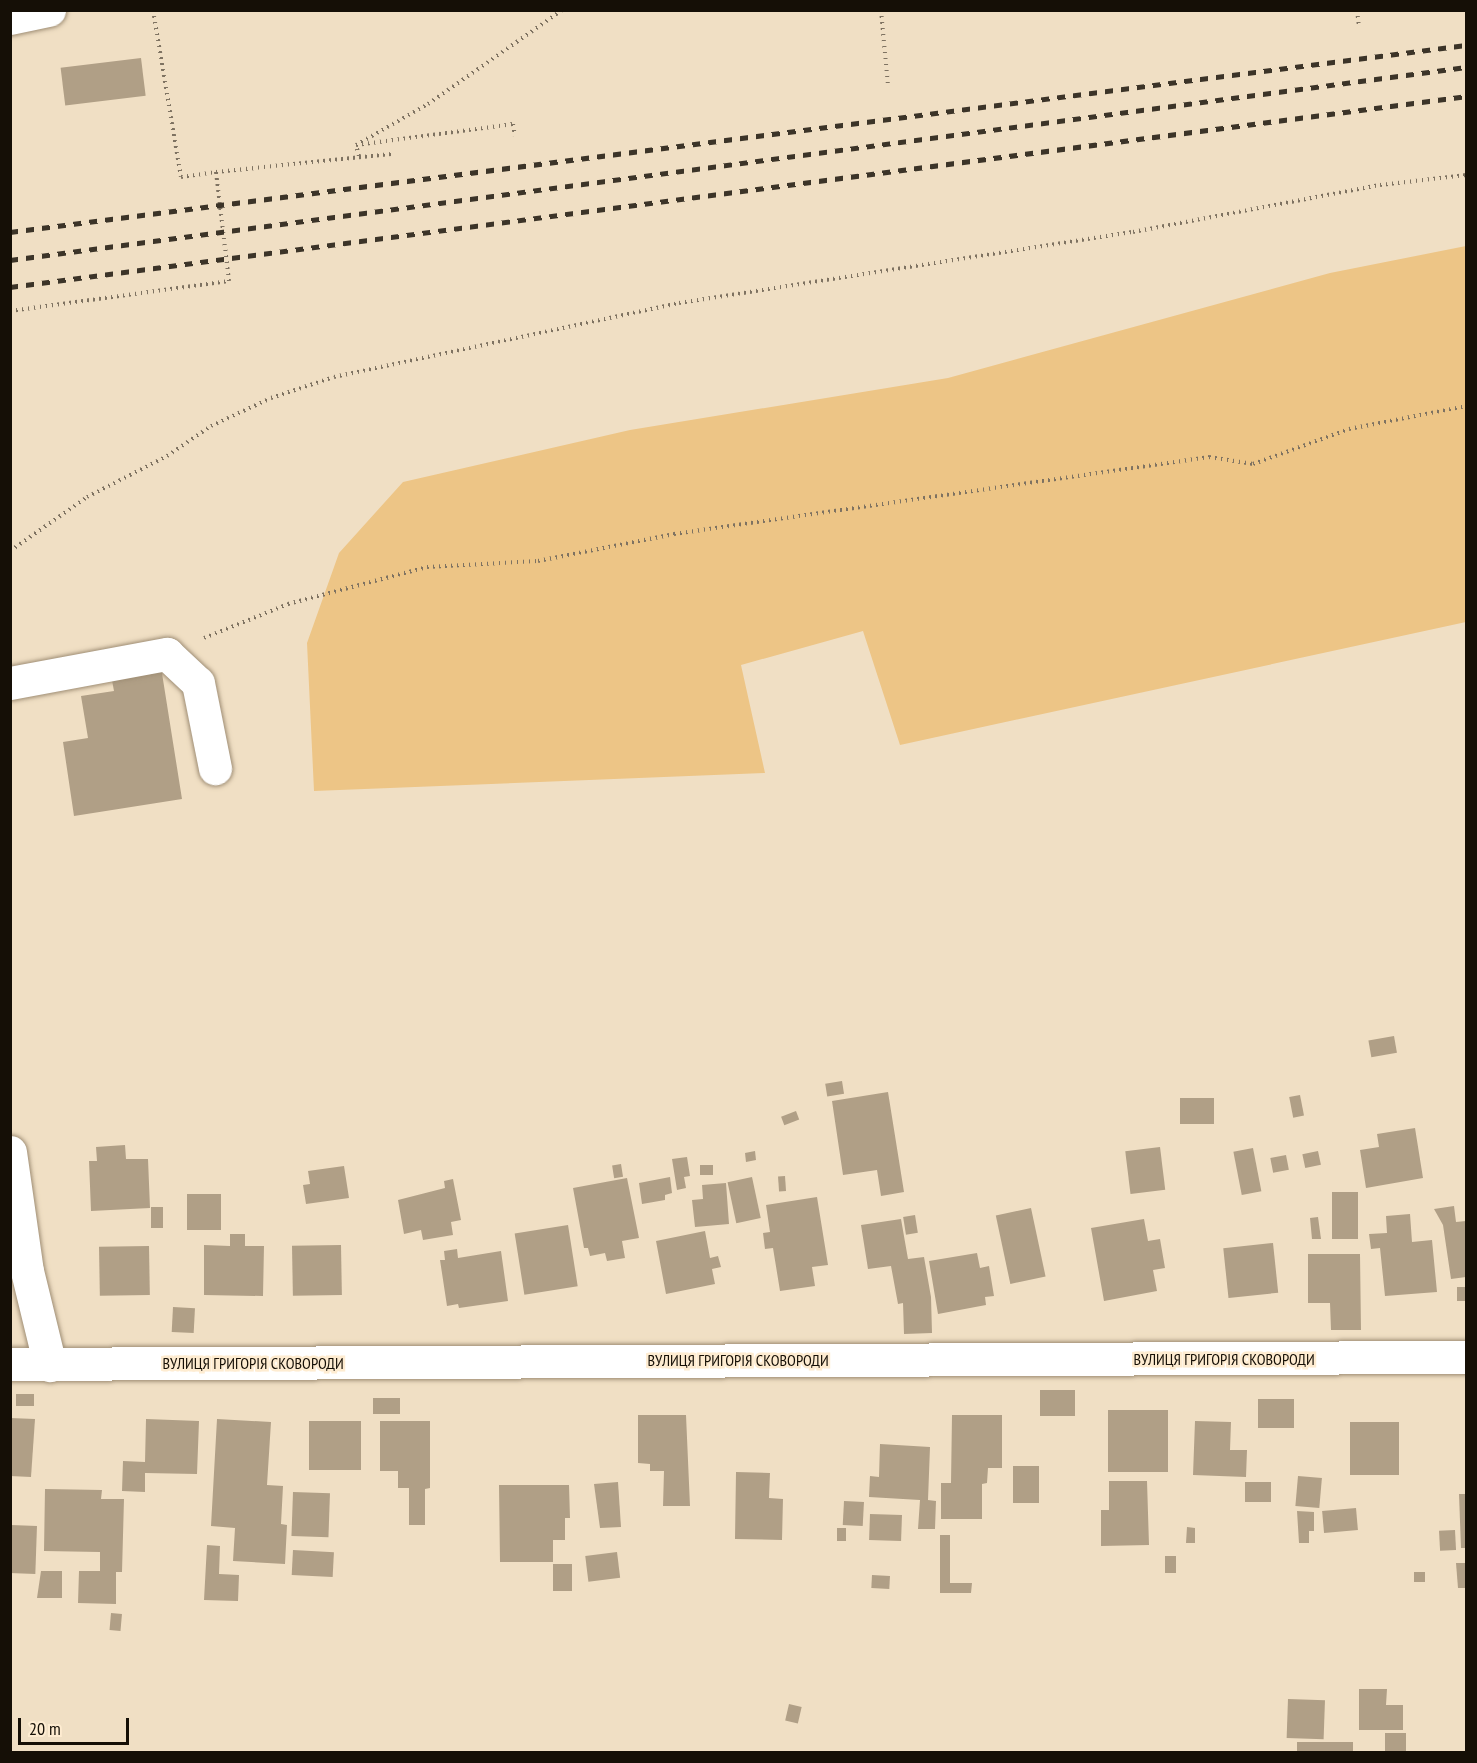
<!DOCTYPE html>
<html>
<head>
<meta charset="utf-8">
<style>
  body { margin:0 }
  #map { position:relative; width:1477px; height:1763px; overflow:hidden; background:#f0dfc4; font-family:"PT Sans Narrow",sans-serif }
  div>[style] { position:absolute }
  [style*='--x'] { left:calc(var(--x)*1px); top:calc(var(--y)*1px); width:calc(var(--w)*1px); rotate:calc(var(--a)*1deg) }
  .green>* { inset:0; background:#edc586 }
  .building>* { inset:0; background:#b09f86; transform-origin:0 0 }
  .path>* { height:4px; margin-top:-2px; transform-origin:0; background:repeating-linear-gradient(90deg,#7e7261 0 1.5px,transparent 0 6px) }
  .roads { filter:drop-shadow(0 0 2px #9f8e75) drop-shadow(0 0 2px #9f8e75) }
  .minor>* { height:33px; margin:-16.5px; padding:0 16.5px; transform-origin:16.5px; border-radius:16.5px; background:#fff }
  .rail>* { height:4.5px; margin-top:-2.25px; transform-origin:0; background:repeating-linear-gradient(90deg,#3c3428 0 8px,transparent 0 16px) }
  span { translate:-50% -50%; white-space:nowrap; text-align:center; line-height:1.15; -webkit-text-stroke:5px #feecd1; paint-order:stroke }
  .street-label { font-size:16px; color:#150f06 }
  .frame { position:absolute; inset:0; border:12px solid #150f06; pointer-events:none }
  .scale { position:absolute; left:18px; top:1718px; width:111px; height:27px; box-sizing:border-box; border:3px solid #150f06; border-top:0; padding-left:8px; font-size:18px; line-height:21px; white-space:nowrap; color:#150f06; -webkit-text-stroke:4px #feecd1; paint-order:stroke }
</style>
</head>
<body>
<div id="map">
  <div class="green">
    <div style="clip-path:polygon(1466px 246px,1466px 622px,900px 745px,863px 631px,741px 665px,765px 773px,314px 791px,307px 643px,339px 553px,403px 482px,630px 430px,948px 378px,1330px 273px)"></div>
  </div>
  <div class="building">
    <div style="left:141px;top:58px;width:38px;height:81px;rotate:83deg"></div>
    <div style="clip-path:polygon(161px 667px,182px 799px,74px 816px,63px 742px,88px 738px,81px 696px,114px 691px,111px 675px)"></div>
    <div style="left:1394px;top:1036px;width:17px;height:26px;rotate:80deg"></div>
    <div style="left:842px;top:1081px;width:13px;height:17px;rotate:81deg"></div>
    <div style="clip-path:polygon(888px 1092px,904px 1192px,881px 1196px,877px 1170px,843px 1175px,832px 1101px)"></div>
    <div style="left:1300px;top:1095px;width:21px;height:11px;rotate:79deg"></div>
    <div style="left:1180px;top:1098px;width:34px;height:26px"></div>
    <div style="left:796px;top:1111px;width:9px;height:16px;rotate:69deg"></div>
    <div style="clip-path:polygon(1415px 1128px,1423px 1178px,1366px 1188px,1360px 1150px,1379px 1147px,1377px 1134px)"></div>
    <div style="clip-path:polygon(125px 1145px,126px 1159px,148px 1159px,150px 1208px,91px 1211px,89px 1161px,97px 1161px,96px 1147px)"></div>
    <div style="left:1160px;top:1147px;width:43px;height:35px;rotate:83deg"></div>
    <div style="left:1253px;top:1148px;width:44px;height:20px;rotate:79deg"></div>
    <div style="clip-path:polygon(755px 1151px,756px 1160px,746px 1162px,745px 1153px)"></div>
    <div style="left:1318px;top:1151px;width:14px;height:16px;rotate:78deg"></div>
    <div style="left:1286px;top:1155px;width:15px;height:16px;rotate:79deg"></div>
    <div style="clip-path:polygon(687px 1157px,690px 1176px,684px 1177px,686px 1188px,677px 1190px,672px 1159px)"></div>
    <div style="left:621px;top:1164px;width:13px;height:9px;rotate:81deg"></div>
    <div style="left:713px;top:1165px;width:10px;height:13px;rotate:90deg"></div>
    <div style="clip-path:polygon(344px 1166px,349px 1198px,306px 1204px,303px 1185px,310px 1184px,308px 1171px)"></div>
    <div style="left:785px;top:1176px;width:15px;height:7px;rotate:86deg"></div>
    <div style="clip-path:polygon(670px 1177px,672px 1193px,665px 1195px,665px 1200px,642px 1204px,639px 1183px)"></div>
    <div style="left:752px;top:1177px;width:42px;height:25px;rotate:78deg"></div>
    <div style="clip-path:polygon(627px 1178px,639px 1238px,622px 1241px,625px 1258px,607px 1261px,605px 1253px,590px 1256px,588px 1248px,584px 1248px,573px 1188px)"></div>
    <div style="clip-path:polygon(453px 1179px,461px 1220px,451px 1222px,453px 1235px,423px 1240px,421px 1230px,404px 1234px,398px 1200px,445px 1188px,444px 1181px)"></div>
    <div style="clip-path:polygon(726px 1183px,729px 1224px,695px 1227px,692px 1200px,703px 1199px,702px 1185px)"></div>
    <div style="left:1332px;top:1192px;width:26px;height:47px"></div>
    <div style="left:221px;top:1194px;width:36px;height:34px;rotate:90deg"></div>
    <div style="clip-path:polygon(817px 1197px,828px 1265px,812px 1267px,815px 1286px,780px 1291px,773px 1248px,765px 1249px,763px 1233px,770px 1232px,766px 1205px)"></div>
    <div style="clip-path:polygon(1454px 1206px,1456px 1222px,1466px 1221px,1466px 1277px,1451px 1279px,1443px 1225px,1434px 1209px)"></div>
    <div style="left:151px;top:1207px;width:12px;height:21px"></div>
    <div style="left:1031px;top:1208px;width:70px;height:36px;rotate:78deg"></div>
    <div style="clip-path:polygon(1410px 1214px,1412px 1242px,1432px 1240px,1437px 1292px,1385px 1296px,1380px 1248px,1371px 1249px,1369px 1234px,1387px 1233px,1386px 1216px)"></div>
    <div style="left:915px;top:1215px;width:18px;height:12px;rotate:81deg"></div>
    <div style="clip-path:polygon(1318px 1217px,1321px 1239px,1312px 1239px,1310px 1218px)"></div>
    <div style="clip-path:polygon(901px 1219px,908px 1259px,924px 1257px,931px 1297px,932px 1333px,904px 1334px,903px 1303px,898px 1304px,891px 1266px,868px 1269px,861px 1225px)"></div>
    <div style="clip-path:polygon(1144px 1219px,1148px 1241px,1160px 1239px,1165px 1268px,1153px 1270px,1157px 1291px,1104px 1301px,1091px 1228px)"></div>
    <div style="left:568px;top:1225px;width:62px;height:54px;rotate:81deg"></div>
    <div style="clip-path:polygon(705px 1231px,710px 1258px,718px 1256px,721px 1267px,712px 1269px,715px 1284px,666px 1294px,656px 1241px)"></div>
    <div style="clip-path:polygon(230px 1234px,245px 1234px,245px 1246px,264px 1246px,263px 1296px,204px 1295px,204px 1245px,230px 1246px)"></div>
    <div style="left:1273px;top:1243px;width:50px;height:50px;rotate:84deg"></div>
    <div style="left:341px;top:1245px;width:50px;height:49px;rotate:89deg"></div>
    <div style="left:149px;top:1246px;width:49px;height:50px;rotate:89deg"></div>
    <div style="clip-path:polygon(457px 1249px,458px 1258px,501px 1251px,508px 1301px,459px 1308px,458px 1304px,447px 1306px,440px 1260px,445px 1260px,444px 1251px)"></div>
    <div style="clip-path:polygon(977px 1253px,980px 1268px,989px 1266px,994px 1296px,985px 1297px,986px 1305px,938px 1314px,929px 1261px)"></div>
    <div style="clip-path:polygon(1308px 1254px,1360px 1254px,1361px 1330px,1331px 1330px,1330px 1303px,1308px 1303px)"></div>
    <div style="left:1466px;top:1287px;width:14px;height:9px;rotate:90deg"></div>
    <div style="left:173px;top:1307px;width:22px;height:25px;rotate:3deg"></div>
    <div style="left:1040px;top:1390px;width:35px;height:26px"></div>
    <div style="left:16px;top:1394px;width:18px;height:12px"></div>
    <div style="left:373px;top:1398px;width:27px;height:16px"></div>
    <div style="left:1294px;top:1399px;width:29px;height:36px;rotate:90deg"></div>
    <div style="left:1108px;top:1410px;width:60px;height:62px"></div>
    <div style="clip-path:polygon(638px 1415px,686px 1415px,690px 1506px,663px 1506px,664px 1471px,650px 1471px,650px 1464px,638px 1463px)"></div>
    <div style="clip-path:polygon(952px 1415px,1002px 1415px,1002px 1468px,988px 1468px,987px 1483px,982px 1484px,982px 1519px,941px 1519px,941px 1483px,951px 1483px)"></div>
    <div style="clip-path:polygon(10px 1418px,35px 1419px,31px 1477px,10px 1476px)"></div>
    <div style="clip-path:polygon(146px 1419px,199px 1421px,197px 1474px,145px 1473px,145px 1492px,122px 1491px,123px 1461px,145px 1462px)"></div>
    <div style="clip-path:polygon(217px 1419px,271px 1422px,267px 1485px,283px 1486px,281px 1524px,287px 1525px,285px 1564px,233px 1561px,235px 1528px,211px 1526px)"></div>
    <div style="left:361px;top:1421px;width:49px;height:52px;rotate:90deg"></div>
    <div style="clip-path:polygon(380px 1421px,430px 1421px,430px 1488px,425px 1489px,425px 1525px,409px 1525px,409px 1488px,398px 1488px,398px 1471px,380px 1471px)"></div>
    <div style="clip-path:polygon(1195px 1421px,1231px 1422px,1230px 1450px,1247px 1450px,1246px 1477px,1193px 1475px)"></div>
    <div style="left:1350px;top:1422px;width:49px;height:53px"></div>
    <div style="clip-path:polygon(880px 1444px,930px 1447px,928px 1500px,936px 1501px,935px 1529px,918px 1529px,920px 1500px,869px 1497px,870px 1476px,879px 1477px)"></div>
    <div style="left:1013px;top:1466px;width:26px;height:37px"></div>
    <div style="clip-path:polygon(736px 1472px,770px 1473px,769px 1498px,783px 1499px,782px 1540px,735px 1539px)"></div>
    <div style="left:1298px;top:1476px;width:24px;height:30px;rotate:5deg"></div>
    <div style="clip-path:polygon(1109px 1481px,1147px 1481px,1149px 1545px,1101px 1546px,1101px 1510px,1109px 1510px)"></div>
    <div style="clip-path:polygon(618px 1482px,621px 1527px,600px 1528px,594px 1484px)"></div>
    <div style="left:1245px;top:1482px;width:26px;height:20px"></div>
    <div style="clip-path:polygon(499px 1485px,569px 1485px,570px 1518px,565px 1518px,565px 1540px,553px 1540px,553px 1562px,500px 1562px)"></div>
    <div style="clip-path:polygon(45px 1489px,102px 1490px,101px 1499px,124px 1499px,122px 1572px,116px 1572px,116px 1604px,78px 1603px,79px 1571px,100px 1571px,100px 1552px,44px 1551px)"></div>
    <div style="left:293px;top:1492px;width:37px;height:44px;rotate:2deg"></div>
    <div style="clip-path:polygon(1459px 1494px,1466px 1494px,1466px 1548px,1461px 1548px)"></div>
    <div style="left:844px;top:1501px;width:20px;height:24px;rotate:3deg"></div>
    <div style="left:1356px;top:1508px;width:22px;height:34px;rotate:85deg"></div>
    <div style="clip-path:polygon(1297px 1511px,1314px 1512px,1314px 1531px,1309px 1531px,1309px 1543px,1299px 1543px)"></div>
    <div style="left:870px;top:1514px;width:32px;height:26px;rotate:2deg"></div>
    <div style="left:11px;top:1525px;width:26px;height:48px;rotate:2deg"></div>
    <div style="clip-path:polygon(1187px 1527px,1195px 1528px,1195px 1543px,1186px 1543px)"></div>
    <div style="left:837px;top:1528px;width:9px;height:13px"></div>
    <div style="left:1455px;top:1530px;width:20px;height:16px;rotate:87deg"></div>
    <div style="clip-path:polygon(940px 1535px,950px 1535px,950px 1583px,972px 1583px,971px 1593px,940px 1593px)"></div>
    <div style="clip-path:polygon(207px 1545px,220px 1546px,219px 1574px,239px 1575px,238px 1601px,204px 1600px)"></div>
    <div style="left:293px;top:1550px;width:41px;height:25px;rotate:3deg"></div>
    <div style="left:617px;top:1552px;width:26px;height:32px;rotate:83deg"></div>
    <div style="left:1165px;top:1556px;width:11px;height:17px"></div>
    <div style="clip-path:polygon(1456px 1563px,1466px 1563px,1466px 1588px,1458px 1588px)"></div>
    <div style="left:553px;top:1564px;width:19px;height:27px"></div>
    <div style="clip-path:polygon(41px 1571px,62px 1571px,62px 1598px,37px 1598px)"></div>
    <div style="left:1414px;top:1572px;width:11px;height:10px"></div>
    <div style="left:872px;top:1575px;width:18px;height:13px;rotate:3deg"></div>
    <div style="left:111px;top:1613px;width:11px;height:17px;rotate:5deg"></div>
    <div style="clip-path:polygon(1359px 1689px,1387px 1689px,1386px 1705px,1403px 1705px,1403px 1730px,1359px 1730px)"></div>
    <div style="left:1288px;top:1699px;width:37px;height:39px;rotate:2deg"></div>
    <div style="left:789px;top:1704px;width:13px;height:17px;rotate:13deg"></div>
    <div style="left:1385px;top:1733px;width:21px;height:19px"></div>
    <div style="left:1297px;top:1742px;width:56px;height:10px"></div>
  </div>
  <div class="path">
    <div style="--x:153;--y:10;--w:169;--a:80.5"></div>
    <div style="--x:181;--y:177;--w:35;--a:-8"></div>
    <div style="--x:881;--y:10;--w:76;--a:84.7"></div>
    <div style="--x:1357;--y:10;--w:16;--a:83"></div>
    <div style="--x:356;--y:145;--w:83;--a:-29.7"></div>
    <div style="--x:428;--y:104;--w:164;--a:-35"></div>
    <div style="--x:359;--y:156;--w:11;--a:-105"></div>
    <div style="--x:356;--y:145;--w:158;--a:-7.6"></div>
    <div style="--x:513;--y:124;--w:12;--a:81"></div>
    <div style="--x:10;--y:311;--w:221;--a:-7.8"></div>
    <div style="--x:229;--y:281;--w:110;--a:-96.8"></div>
    <div style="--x:216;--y:172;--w:176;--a:-5.9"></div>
    <div style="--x:10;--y:551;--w:94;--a:-35"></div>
    <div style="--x:87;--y:497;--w:90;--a:-27.1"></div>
    <div style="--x:167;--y:456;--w:53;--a:-34.3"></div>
    <div style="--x:211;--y:426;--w:66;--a:-25"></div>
    <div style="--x:271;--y:398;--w:66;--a:-18.4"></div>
    <div style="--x:334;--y:377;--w:353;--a:-12.1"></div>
    <div style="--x:679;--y:303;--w:460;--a:-8.9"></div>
    <div style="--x:1133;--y:232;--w:251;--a:-10.8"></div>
    <div style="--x:1380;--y:185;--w:87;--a:-6.6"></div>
    <div style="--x:204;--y:638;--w:91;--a:-22"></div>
    <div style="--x:288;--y:604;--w:144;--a:-14.9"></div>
    <div style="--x:427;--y:567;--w:111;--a:-3.1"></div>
    <div style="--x:538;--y:561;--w:139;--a:-11.2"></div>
    <div style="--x:674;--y:534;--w:541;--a:-8.19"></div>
    <div style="--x:1209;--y:457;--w:45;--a:9"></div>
    <div style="--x:1253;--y:464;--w:102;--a:-20"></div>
    <div style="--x:1349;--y:429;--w:119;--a:-11.1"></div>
  </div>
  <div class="roads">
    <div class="minor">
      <div style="--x:10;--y:18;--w:40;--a:-12"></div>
      <div style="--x:10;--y:683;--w:160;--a:-10.5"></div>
      <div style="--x:167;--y:654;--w:42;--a:43.1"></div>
      <div style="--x:198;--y:683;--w:87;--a:78.7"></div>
      <div style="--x:10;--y:1152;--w:120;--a:81.9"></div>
      <div style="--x:27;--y:1271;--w:97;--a:76.3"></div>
      <div style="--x:10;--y:1364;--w:1456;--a:-0.28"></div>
    </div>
  </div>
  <div class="rail">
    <div style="--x:10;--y:232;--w:1468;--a:-7.32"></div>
    <div style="--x:10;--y:260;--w:1469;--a:-7.55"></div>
    <div style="--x:10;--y:287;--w:1468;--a:-7.47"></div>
  </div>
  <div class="street-label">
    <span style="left:1224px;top:1359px">ВУЛИЦЯ ГРИГОРІЯ СКОВОРОДИ</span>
    <span style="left:738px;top:1360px">ВУЛИЦЯ ГРИГОРІЯ СКОВОРОДИ</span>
    <span style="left:253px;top:1363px">ВУЛИЦЯ ГРИГОРІЯ СКОВОРОДИ</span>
  </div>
  <div class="frame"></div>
  <div class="scale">20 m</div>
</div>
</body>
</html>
